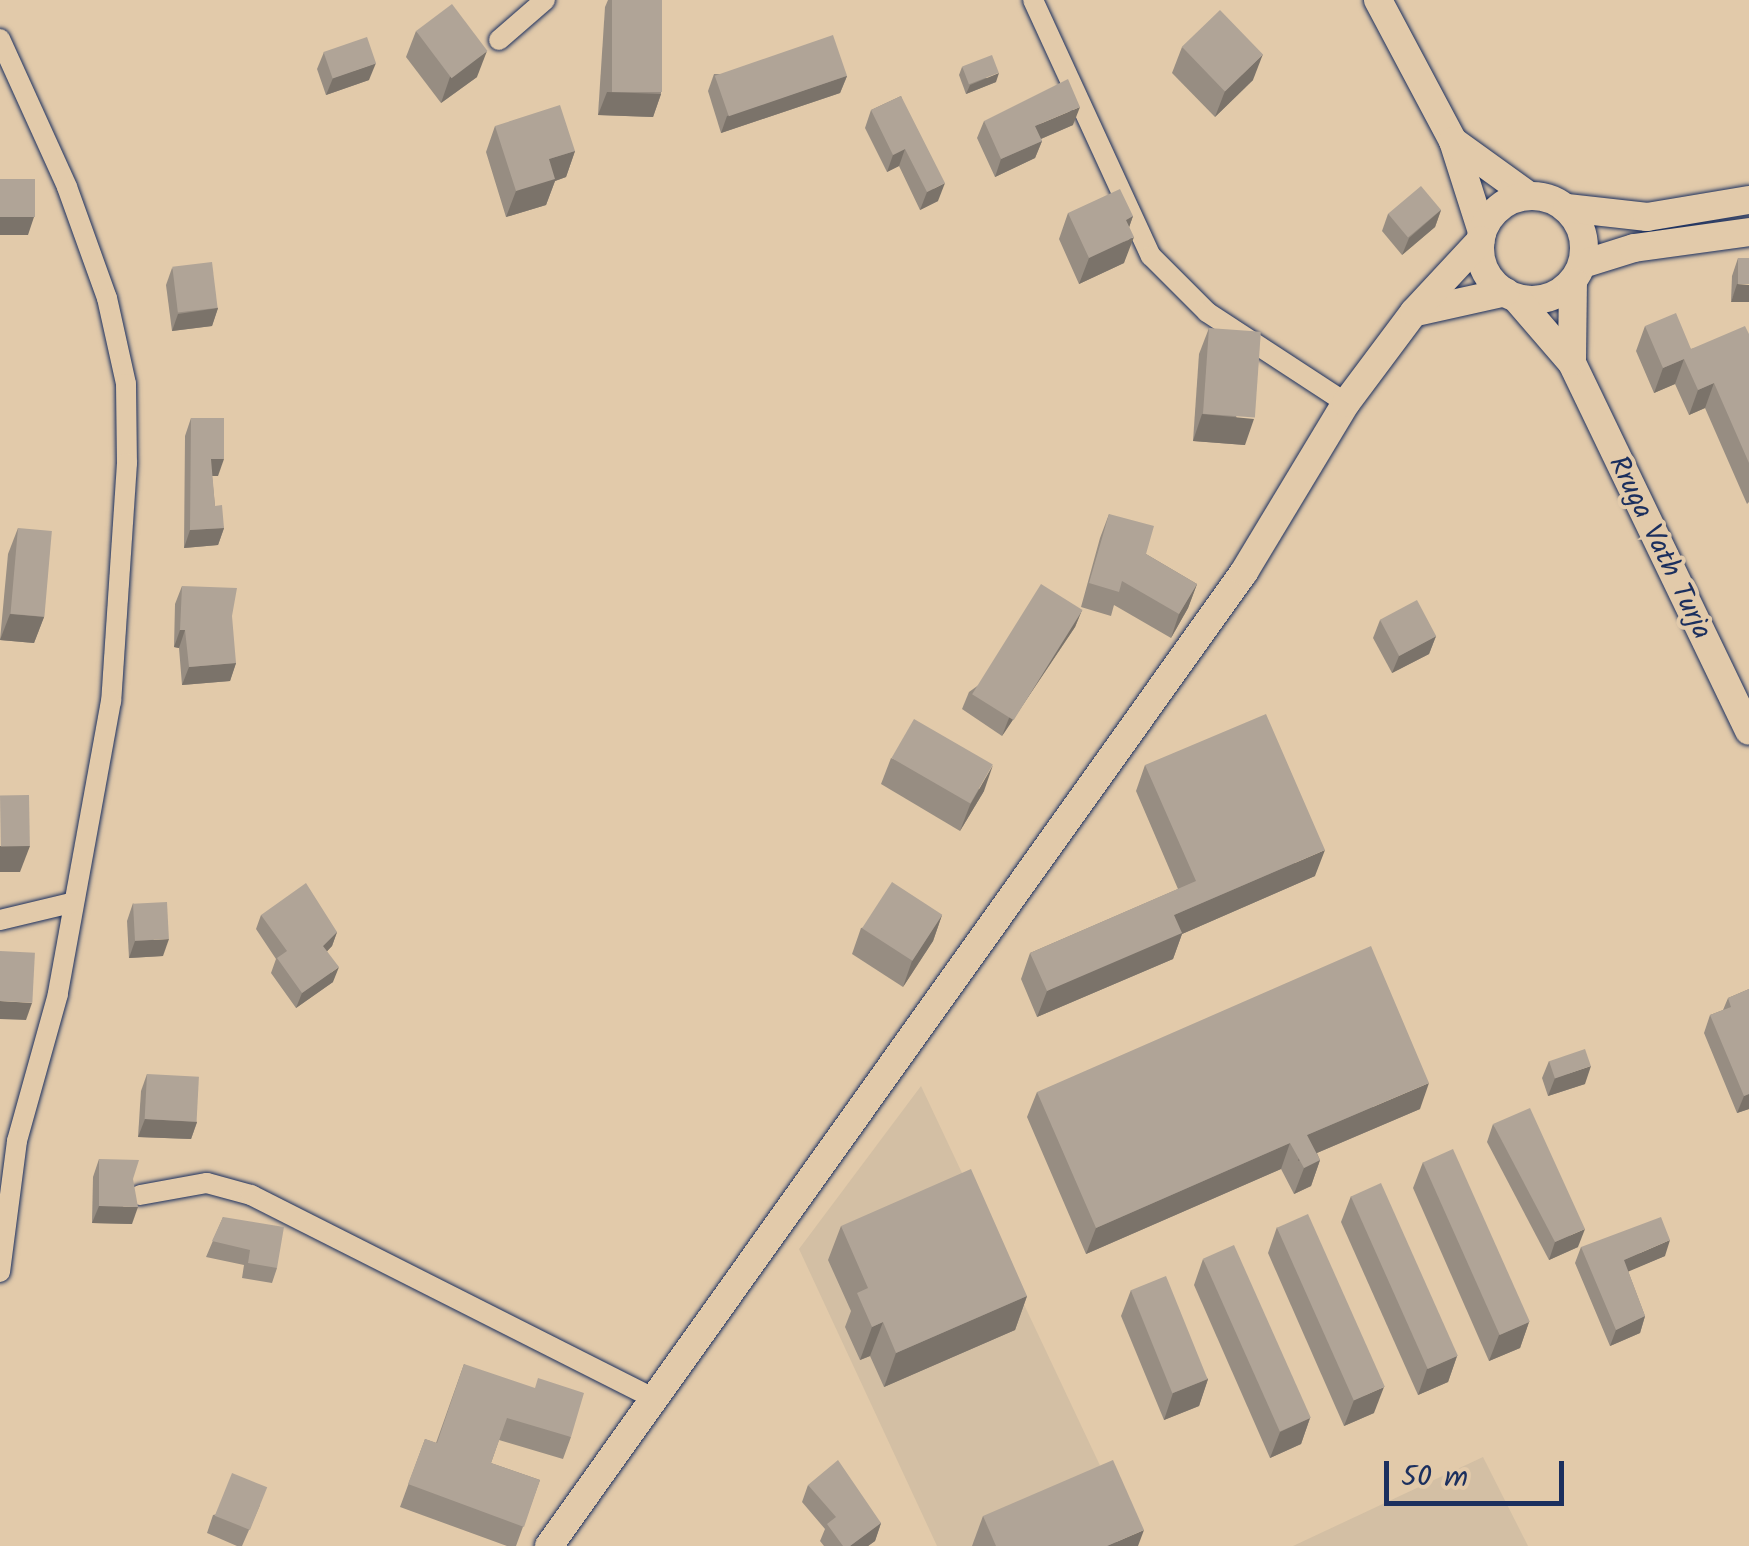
<!DOCTYPE html>
<html>
<head>
<meta charset="utf-8">
<style>
  body { margin:0 }
  #map { position:relative; width:1749px; height:1546px; overflow:hidden; background:#e2caaa; font-family:Kalam,sans-serif }
  div>[style] { position:absolute }
  [style*='--x'] { left:calc(var(--x)*1px); top:calc(var(--y)*1px); width:calc(var(--w)*1px); rotate:calc(var(--a)*1deg) }
  .built>* { inset:0; background:#d3bfa4 }
  .roads { filter:drop-shadow(0 0 2px #1b2f5e) drop-shadow(0 0 2px #1b2f5e) }
  .minor>* { height:20px; margin:-10px; padding:0 10px; transform-origin:10px; border-radius:10px; background:#e2caaa }
  .tertiary>* { height:28px; margin:-14px; padding:0 14px; transform-origin:14px; border-radius:14px; background:#e2caaa }
  .tertiary>.ring { margin:-14px; padding:0; box-sizing:content-box; background:none; border:28px solid #e2caaa; border-radius:50% }
  .wall>* { inset:0; background:#978d82 }
  .shaded-wall>* { inset:0; background:#7b736a }
  .building>* { inset:0; background:#b0a497; transform-origin:0 0 }
  span { translate:-50% -50%; white-space:nowrap; text-align:center; line-height:1.15; -webkit-text-stroke:8px #e2caaa; paint-order:stroke }
  .street-label { font-size:28px; color:#1b2f5e }
  .scale { position:absolute; left:1384px; top:1461px; width:180px; height:45px; box-sizing:border-box; border:5px solid #1b2f5e; border-top:0; padding-left:12px; font-size:30px; line-height:35px; white-space:nowrap; color:#1b2f5e; -webkit-text-stroke:8px #e2caaa; paint-order:stroke }
</style>
</head>
<body>
<div id="map">
  <div class="built">
    <div style="clip-path:polygon(921px 1086px,1138px 1546px,937px 1546px,799px 1249px)"></div>
    <div style="clip-path:polygon(1483px 1457px,1528px 1546px,1293px 1546px)"></div>
  </div>
  <div class="roads">
    <div class="minor">
      <div style="--x:1033;--y:0;--w:282;--a:65.3"></div>
      <div style="--x:1151;--y:256;--w:79;--a:45"></div>
      <div style="--x:1207;--y:312;--w:166;--a:33.2"></div>
      <div style="--x:0;--y:39;--w:162;--a:65.6"></div>
      <div style="--x:67;--y:187;--w:118;--a:70.2"></div>
      <div style="--x:107;--y:298;--w:88;--a:77.5"></div>
      <div style="--x:126;--y:384;--w:79;--a:89.3"></div>
      <div style="--x:127;--y:463;--w:239;--a:93.8"></div>
      <div style="--x:111;--y:701;--w:298;--a:100.3"></div>
      <div style="--x:58;--y:994;--w:153;--a:105.6"></div>
      <div style="--x:17;--y:1141;--w:132;--a:97.4"></div>
      <div style="--x:499;--y:40;--w:61;--a:-41"></div>
      <div style="--x:0;--y:920;--w:73;--a:-13.5"></div>
      <div style="--x:140;--y:1195;--w:68;--a:-10.2"></div>
      <div style="--x:207;--y:1183;--w:46;--a:15.3"></div>
      <div style="--x:251;--y:1195;--w:453;--a:26.8"></div>
    </div>
    <div class="tertiary">
      <div style="--x:1378;--y:0;--w:160;--a:62"></div>
      <div style="--x:1453;--y:141;--w:96;--a:72.3"></div>
      <div style="--x:1453;--y:141;--w:92;--a:35.8"></div>
      <div class="ring" style="left:1480px;top:196px;width:76px;height:76px"></div>
      <div style="--x:1567;--y:208;--w:81;--a:6.4"></div>
      <div style="--x:1647;--y:217;--w:103;--a:-9.5"></div>
      <div style="--x:1583;--y:264;--w:53;--a:-17.4"></div>
      <div style="--x:1634;--y:248;--w:116;--a:-7.9"></div>
      <div style="--x:1516;--y:298;--w:86;--a:49.3"></div>
      <div style="--x:1572;--y:363;--w:408;--a:64.3"></div>
      <div style="--x:1416;--y:312;--w:92;--a:-12.5"></div>
      <div style="--x:1572;--y:361;--w:79;--a:-89.3"></div>
      <div style="--x:549;--y:1546;--w:1197;--a:-54.49"></div>
      <div style="--x:1244;--y:572;--w:197;--a:-58.9"></div>
      <div style="--x:1346;--y:403;--w:114;--a:-53.2"></div>
      <div style="--x:1414;--y:312;--w:98;--a:-47.1"></div>
    </div>
  </div>
  <div class="wall">
    <div style="clip-path:polygon(608px 0,662px 0,661px 94px,653px 117px,598px 115px,605px 7px)"></div>
    <div style="clip-path:polygon(416px 31px,477px 77px,441px 103px,406px 57px)"></div>
    <div style="clip-path:polygon(1182px 47px,1253px 80px,1215px 117px,1172px 73px)"></div>
    <div style="clip-path:polygon(324px 52px,369px 80px,326px 95px,317px 69px)"></div>
    <div style="clip-path:polygon(962px 67px,996px 82px,966px 94px,959px 75px)"></div>
    <div style="clip-path:polygon(714px 74px,847px 76px,840px 93px,721px 133px,708px 91px)"></div>
    <div style="clip-path:polygon(901px 96px,938px 201px,920px 210px,899px 166px,887px 172px,865px 128px,871px 110px)"></div>
    <div style="clip-path:polygon(984px 121px,1073px 125px,1041px 139px,1042px 141px,1035px 158px,995px 177px,977px 138px)"></div>
    <div style="clip-path:polygon(495px 126px,575px 151px,566px 177px,555px 181px,546px 205px,506px 217px,486px 152px)"></div>
    <div style="clip-path:polygon(1441px 210px,1435px 227px,1402px 255px,1382px 231px,1388px 214px)"></div>
    <div style="clip-path:polygon(1068px 213px,1133px 216px,1129px 227px,1124px 263px,1079px 284px,1059px 239px)"></div>
    <div style="clip-path:polygon(1738px 258px,1749px 258px,1731px 302px,1732px 276px)"></div>
    <div style="clip-path:polygon(172px 268px,218px 308px,212px 326px,172px 331px,166px 285px)"></div>
    <div style="clip-path:polygon(1645px 326px,1691px 349px,1749px 334px,1749px 502px,1747px 504px,1705px 408px,1689px 415px,1675px 384px,1654px 393px,1636px 351px)"></div>
    <div style="clip-path:polygon(1209px 328px,1245px 445px,1193px 441px,1199px 354px)"></div>
    <div style="clip-path:polygon(191px 418px,218px 476px,212px 476px,215px 506px,224px 528px,218px 545px,184px 548px,185px 436px)"></div>
    <div style="clip-path:polygon(1109px 514px,1146px 554px,1197px 584px,1188px 608px,1171px 638px,1114px 605px,1111px 616px,1081px 607px,1100px 538px)"></div>
    <div style="clip-path:polygon(18px 528px,44px 617px,34px 643px,0 640px,8px 554px)"></div>
    <div style="clip-path:polygon(182px 586px,236px 663px,230px 681px,182px 685px,179px 648px,174px 647px,175px 604px)"></div>
    <div style="clip-path:polygon(1082px 610px,1075px 627px,1002px 736px,962px 709px,969px 692px)"></div>
    <div style="clip-path:polygon(1380px 620px,1436px 636px,1429px 654px,1392px 673px,1373px 638px)"></div>
    <div style="clip-path:polygon(891px 758px,984px 791px,960px 831px,881px 784px)"></div>
    <div style="clip-path:polygon(1145px 765px,1315px 876px,1182px 934px,1173px 959px,1037px 1017px,1021px 979px,1030px 953px,1178px 889px,1136px 791px)"></div>
    <div style="clip-path:polygon(133px 903px,163px 956px,129px 958px,127px 921px)"></div>
    <div style="clip-path:polygon(261px 915px,337px 932px,332px 946px,327px 951px,333px 982px,296px 1008px,271px 973px,276px 959px,256px 929px)"></div>
    <div style="clip-path:polygon(942px 915px,933px 941px,903px 987px,852px 954px,861px 928px)"></div>
    <div style="clip-path:polygon(1749px 989px,1749px 1109px,1737px 1113px,1704px 1033px,1710px 1015px,1723px 1010px,1728px 998px)"></div>
    <div style="clip-path:polygon(1549px 1061px,1585px 1084px,1548px 1096px,1542px 1078px)"></div>
    <div style="clip-path:polygon(147px 1074px,197px 1122px,191px 1139px,138px 1137px,141px 1091px)"></div>
    <div style="clip-path:polygon(1037px 1092px,1420px 1109px,1317px 1153px,1320px 1160px,1311px 1186px,1294px 1194px,1281px 1169px,1086px 1254px,1027px 1117px)"></div>
    <div style="clip-path:polygon(1493px 1124px,1578px 1247px,1549px 1260px,1487px 1142px)"></div>
    <div style="clip-path:polygon(99px 1159px,132px 1224px,92px 1223px,93px 1177px)"></div>
    <div style="clip-path:polygon(1423px 1162px,1529px 1322px,1520px 1348px,1489px 1361px,1413px 1188px)"></div>
    <div style="clip-path:polygon(1351px 1196px,1457px 1356px,1448px 1382px,1418px 1395px,1341px 1222px)"></div>
    <div style="clip-path:polygon(223px 1217px,277px 1268px,272px 1283px,242px 1278px,244px 1265px,206px 1257px)"></div>
    <div style="clip-path:polygon(841px 1226px,1027px 1296px,1015px 1330px,884px 1387px,870px 1356px,860px 1360px,845px 1327px,851px 1311px,828px 1260px)"></div>
    <div style="clip-path:polygon(1277px 1227px,1374px 1413px,1344px 1426px,1268px 1253px)"></div>
    <div style="clip-path:polygon(1581px 1247px,1665px 1256px,1628px 1271px,1645px 1316px,1640px 1333px,1610px 1346px,1575px 1263px)"></div>
    <div style="clip-path:polygon(1203px 1259px,1310px 1418px,1301px 1444px,1270px 1458px,1194px 1285px)"></div>
    <div style="clip-path:polygon(1131px 1290px,1208px 1379px,1199px 1406px,1164px 1420px,1121px 1316px)"></div>
    <div style="clip-path:polygon(464px 1364px,571px 1437px,563px 1459px,499px 1440px,491px 1463px,540px 1480px,516px 1546px,507px 1546px,400px 1507px,425px 1439px,436px 1443px)"></div>
    <div style="clip-path:polygon(808px 1485px,881px 1523px,875px 1541px,868px 1546px,824px 1546px,820px 1541px,825px 1529px,802px 1502px)"></div>
    <div style="clip-path:polygon(260px 1505px,242px 1546px,237px 1546px,207px 1533px,213px 1515px)"></div>
    <div style="clip-path:polygon(983px 1516px,1138px 1546px,972px 1546px)"></div>
  </div>
  <div class="shaded-wall">
    <div style="clip-path:polygon(487px 51px,477px 77px,441px 103px,450px 77px)"></div>
    <div style="clip-path:polygon(1263px 54px,1253px 80px,1215px 117px,1225px 91px)"></div>
    <div style="clip-path:polygon(376px 63px,369px 80px,326px 95px,333px 78px)"></div>
    <div style="clip-path:polygon(999px 73px,996px 82px,966px 94px,970px 85px)"></div>
    <div style="clip-path:polygon(847px 76px,840px 93px,721px 133px,727px 116px)"></div>
    <div style="clip-path:polygon(607px 92px,661px 94px,653px 117px,598px 115px)"></div>
    <div style="clip-path:polygon(1080px 107px,1073px 125px,1029px 144px,1035px 126px)"></div>
    <div style="clip-path:polygon(1042px 141px,1035px 158px,995px 177px,1001px 159px)"></div>
    <div style="clip-path:polygon(905px 149px,899px 166px,887px 172px,893px 155px)"></div>
    <div style="clip-path:polygon(575px 151px,566px 177px,555px 181px,546px 205px,506px 217px,516px 191px,549px 159px)"></div>
    <div style="clip-path:polygon(945px 183px,938px 201px,920px 210px,927px 192px)"></div>
    <div style="clip-path:polygon(1441px 210px,1435px 227px,1402px 255px,1409px 238px)"></div>
    <div style="clip-path:polygon(1133px 216px,1124px 242px,1134px 237px,1124px 263px,1079px 284px,1089px 258px,1126px 220px)"></div>
    <div style="clip-path:polygon(0 217px,34px 217px,28px 235px,0 235px)"></div>
    <div style="clip-path:polygon(1737px 284px,1749px 285px,1749px 302px,1731px 302px)"></div>
    <div style="clip-path:polygon(218px 308px,212px 326px,172px 331px,178px 314px)"></div>
    <div style="clip-path:polygon(1684px 359px,1675px 384px,1654px 393px,1663px 368px)"></div>
    <div style="clip-path:polygon(1714px 383px,1705px 408px,1689px 415px,1698px 390px)"></div>
    <div style="clip-path:polygon(1202px 414px,1254px 419px,1245px 445px,1193px 441px)"></div>
    <div style="clip-path:polygon(211px 459px,224px 459px,218px 476px,205px 476px)"></div>
    <div style="clip-path:polygon(224px 528px,218px 545px,184px 548px,190px 530px)"></div>
    <div style="clip-path:polygon(1197px 584px,1188px 608px,1171px 638px,1179px 614px)"></div>
    <div style="clip-path:polygon(1082px 610px,1075px 627px,1002px 736px,1009px 718px)"></div>
    <div style="clip-path:polygon(10px 614px,44px 617px,34px 643px,0 640px)"></div>
    <div style="clip-path:polygon(180px 630px,185px 630px,179px 648px,174px 647px)"></div>
    <div style="clip-path:polygon(1436px 636px,1429px 654px,1392px 673px,1399px 656px)"></div>
    <div style="clip-path:polygon(236px 663px,230px 681px,182px 685px,189px 667px)"></div>
    <div style="clip-path:polygon(993px 765px,984px 791px,960px 831px,970px 805px)"></div>
    <div style="clip-path:polygon(0 846px,30px 846px,20px 872px,0 872px)"></div>
    <div style="clip-path:polygon(1325px 850px,1315px 876px,1182px 934px,1173px 959px,1037px 1017px,1047px 991px,1174px 915px)"></div>
    <div style="clip-path:polygon(942px 915px,933px 941px,903px 987px,912px 961px)"></div>
    <div style="clip-path:polygon(337px 932px,332px 946px,318px 961px,323px 946px)"></div>
    <div style="clip-path:polygon(169px 939px,163px 956px,129px 958px,135px 941px)"></div>
    <div style="clip-path:polygon(339px 967px,333px 982px,296px 1008px,302px 993px)"></div>
    <div style="clip-path:polygon(0 1001px,32px 1003px,26px 1020px,0 1019px)"></div>
    <div style="clip-path:polygon(1591px 1066px,1585px 1084px,1548px 1096px,1555px 1078px)"></div>
    <div style="clip-path:polygon(1429px 1083px,1420px 1109px,1298px 1161px,1307px 1135px)"></div>
    <div style="clip-path:polygon(1749px 1094px,1749px 1109px,1737px 1113px,1744px 1096px)"></div>
    <div style="clip-path:polygon(145px 1119px,197px 1122px,191px 1139px,138px 1137px)"></div>
    <div style="clip-path:polygon(1290px 1143px,1281px 1169px,1086px 1254px,1096px 1228px)"></div>
    <div style="clip-path:polygon(1320px 1160px,1311px 1186px,1294px 1194px,1304px 1168px)"></div>
    <div style="clip-path:polygon(99px 1206px,138px 1207px,132px 1224px,92px 1223px)"></div>
    <div style="clip-path:polygon(1585px 1229px,1578px 1247px,1549px 1260px,1555px 1242px)"></div>
    <div style="clip-path:polygon(1670px 1240px,1665px 1256px,1618px 1276px,1624px 1260px)"></div>
    <div style="clip-path:polygon(1027px 1296px,1015px 1330px,884px 1387px,896px 1353px)"></div>
    <div style="clip-path:polygon(1645px 1316px,1640px 1333px,1610px 1346px,1616px 1330px)"></div>
    <div style="clip-path:polygon(883px 1322px,870px 1356px,860px 1360px,872px 1327px)"></div>
    <div style="clip-path:polygon(1529px 1322px,1520px 1348px,1489px 1361px,1499px 1335px)"></div>
    <div style="clip-path:polygon(1457px 1356px,1448px 1382px,1418px 1395px,1427px 1369px)"></div>
    <div style="clip-path:polygon(1208px 1379px,1199px 1406px,1164px 1420px,1173px 1393px)"></div>
    <div style="clip-path:polygon(1384px 1387px,1374px 1413px,1344px 1426px,1354px 1400px)"></div>
    <div style="clip-path:polygon(1310px 1418px,1301px 1444px,1270px 1458px,1280px 1432px)"></div>
    <div style="clip-path:polygon(881px 1523px,875px 1541px,868px 1546px,850px 1546px)"></div>
    <div style="clip-path:polygon(1144px 1530px,1138px 1546px,1107px 1546px)"></div>
  </div>
  <div class="building">
    <div style="left:612px;top:0;width:50px;height:92px"></div>
    <div style="left:452px;top:4px;width:59px;height:45px;rotate:53deg"></div>
    <div style="left:1220px;top:10px;width:62px;height:53px;rotate:46deg"></div>
    <div style="left:833px;top:35px;width:43px;height:125px;rotate:71deg"></div>
    <div style="left:367px;top:37px;width:28px;height:46px;rotate:71deg"></div>
    <div style="left:992px;top:55px;width:19px;height:32px;rotate:69deg"></div>
    <div style="clip-path:polygon(1068px 79px,1080px 107px,1035px 126px,1042px 141px,1001px 159px,984px 121px)"></div>
    <div style="clip-path:polygon(901px 96px,945px 183px,927px 192px,905px 149px,893px 155px,871px 110px)"></div>
    <div style="clip-path:polygon(560px 105px,575px 151px,549px 159px,555px 179px,516px 191px,495px 126px)"></div>
    <div style="left:0;top:179px;width:35px;height:38px"></div>
    <div style="left:1421px;top:186px;width:31px;height:43px;rotate:50deg"></div>
    <div style="clip-path:polygon(1120px 189px,1133px 216px,1126px 220px,1134px 237px,1089px 258px,1068px 213px)"></div>
    <div style="left:1738px;top:258px;width:11px;height:26px"></div>
    <div style="left:212px;top:262px;width:46px;height:40px;rotate:83deg"></div>
    <div style="clip-path:polygon(1676px 313px,1691px 349px,1745px 326px,1749px 334px,1749px 463px,1714px 383px,1698px 390px,1684px 359px,1663px 368px,1645px 326px)"></div>
    <div style="left:1209px;top:328px;width:52px;height:86px;rotate:4deg"></div>
    <div style="clip-path:polygon(191px 418px,224px 418px,224px 459px,211px 459px,215px 506px,222px 505px,224px 528px,190px 530px)"></div>
    <div style="clip-path:polygon(1109px 514px,1154px 526px,1146px 554px,1197px 584px,1179px 614px,1122px 581px,1119px 592px,1089px 583px)"></div>
    <div style="left:18px;top:528px;width:34px;height:86px;rotate:5deg"></div>
    <div style="left:1041px;top:584px;width:49px;height:130px;rotate:32deg"></div>
    <div style="clip-path:polygon(182px 586px,237px 588px,232px 616px,236px 663px,189px 667px,185px 630px,180px 630px)"></div>
    <div style="left:1417px;top:600px;width:41px;height:42px;rotate:62deg"></div>
    <div style="clip-path:polygon(1266px 714px,1325px 850px,1174px 915px,1182px 933px,1047px 991px,1030px 953px,1196px 881px,1145px 765px)"></div>
    <div style="left:914px;top:719px;width:91px;height:45px;rotate:30deg"></div>
    <div style="left:29px;top:795px;width:51px;height:29px;rotate:89deg"></div>
    <div style="left:892px;top:882px;width:60px;height:55px;rotate:33deg"></div>
    <div style="clip-path:polygon(306px 883px,337px 932px,323px 946px,339px 967px,302px 993px,277px 958px,287px 951px,261px 915px)"></div>
    <div style="left:167px;top:902px;width:37px;height:34px;rotate:87deg"></div>
    <div style="clip-path:polygon(1371px 946px,1429px 1083px,1307px 1135px,1320px 1160px,1304px 1168px,1290px 1143px,1096px 1228px,1037px 1092px)"></div>
    <div style="left:0;top:951px;width:35px;height:50px;rotate:3deg"></div>
    <div style="clip-path:polygon(1749px 989px,1749px 1094px,1744px 1096px,1710px 1015px,1731px 1007px,1728px 998px)"></div>
    <div style="left:1585px;top:1049px;width:18px;height:38px;rotate:71deg"></div>
    <div style="left:147px;top:1074px;width:52px;height:45px;rotate:3deg"></div>
    <div style="clip-path:polygon(1530px 1108px,1585px 1229px,1555px 1242px,1493px 1124px)"></div>
    <div style="left:1453px;top:1149px;width:189px;height:33px;rotate:66deg"></div>
    <div style="clip-path:polygon(99px 1159px,139px 1160px,133px 1179px,138px 1207px,99px 1206px)"></div>
    <div style="clip-path:polygon(971px 1169px,1027px 1296px,896px 1353px,883px 1322px,872px 1327px,857px 1293px,868px 1288px,841px 1226px)"></div>
    <div style="left:1381px;top:1183px;width:189px;height:33px;rotate:66deg"></div>
    <div style="left:1308px;top:1214px;width:189px;height:34px;rotate:66deg"></div>
    <div style="clip-path:polygon(223px 1217px,284px 1227px,277px 1268px,248px 1263px,250px 1250px,212px 1241px)"></div>
    <div style="clip-path:polygon(1661px 1217px,1670px 1240px,1624px 1260px,1645px 1316px,1616px 1330px,1581px 1247px)"></div>
    <div style="left:1234px;top:1245px;width:189px;height:34px;rotate:66deg"></div>
    <div style="left:1166px;top:1276px;width:111px;height:38px;rotate:68deg"></div>
    <div style="clip-path:polygon(464px 1364px,535px 1388px,538px 1378px,584px 1393px,571px 1437px,507px 1418px,491px 1463px,540px 1480px,524px 1527px,408px 1484px,425px 1439px,437px 1443px)"></div>
    <div style="clip-path:polygon(838px 1460px,881px 1523px,850px 1546px,843px 1546px,827px 1524px,836px 1517px,808px 1485px)"></div>
    <div style="clip-path:polygon(1113px 1460px,1144px 1530px,1107px 1546px,996px 1546px,983px 1516px)"></div>
    <div style="left:232px;top:1473px;width:38px;height:46px;rotate:22deg"></div>
  </div>
  <div class="street-label">
    <span style="left:1659px;top:548px;rotate:64deg">Rruga Vath Turja</span>
  </div>
  <div class="scale">50 m</div>
</div>
</body>
</html>
